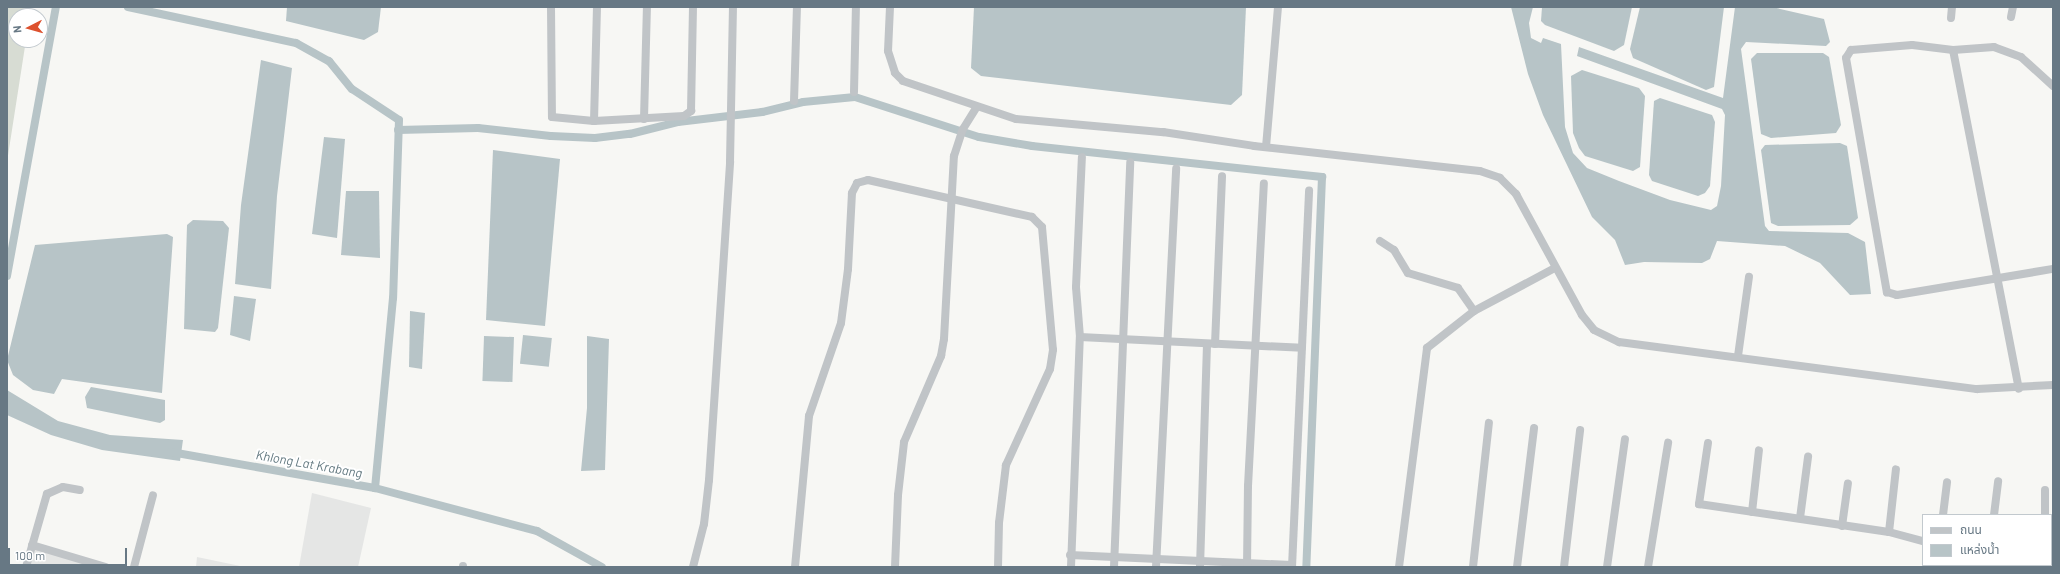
<!DOCTYPE html>
<html>
<head>
<meta charset="utf-8">
<style>
  body { margin:0 }
  #map { position:relative; width:2060px; height:574px; overflow:hidden; background:#f7f7f4; font-family:Barlow,"Noto Sans Thai",sans-serif }
  div>[style] { position:absolute }
  [style*='--x'] { left:calc(var(--x)*1px); top:calc(var(--y)*1px); width:calc(var(--w)*1px); rotate:calc(var(--a)*1deg) }
  .built>* { inset:0; background:#e5e6e5 }
  .green>* { inset:0; background:#d7dcd3 }
  .water>* { inset:0; background:#b7c4c7; transform-origin:0 0 }
  .canal>* { height:8px; margin:-4px; padding:0 4px; transform-origin:4px; border-radius:4px; background:#b7c4c7 }
  .minor>* { height:8px; margin:-4px; padding:0 4px; transform-origin:4px; border-radius:4px; background:#c0c4c7 }
  span { translate:-50% -50%; white-space:nowrap; text-align:center; line-height:1.15; -webkit-text-stroke:4px #fff; paint-order:stroke }
  .water-label { font-size:13px; color:#637980; font-style:italic }
  .frame { position:absolute; inset:0; border:8px solid #677884; pointer-events:none }
  .legend { position:absolute; left:1922px; top:514px; width:130px; height:52px; box-sizing:border-box; background:#fff; border:1px solid #c2c9ce; margin:0; padding:5px 7px; list-style:none; font-size:12px; color:#677884 }
  .legend li { display:flex; align-items:center; gap:8px; height:20px }
  .legend b { width:20px; border:1px solid #c2c9ce }
  .north { position:absolute; left:8px; top:8px; width:40px; height:40px; box-sizing:border-box; background:#fff; border:1px solid #c2c9ce; border-radius:50%; rotate:264deg; font-size:11px; font-weight:700; line-height:16px; text-align:center; color:#677884 }
  .north::after { content:''; display:block; margin:auto; width:14px; height:18px; background:#dd512e; clip-path:polygon(50% 0,100% 100%,50% 72%,0 100%) }
  .scale { position:absolute; left:8px; top:548px; width:119px; height:18px; box-sizing:border-box; border:2px solid #677884; border-top:0; padding-left:5px; font-size:12px; line-height:14px; white-space:nowrap; color:#677884; -webkit-text-stroke:3px #fff; paint-order:stroke }
</style>
</head>
<body>
<div id="map">
  <div class="built">
    <div style="clip-path:polygon(312px 493px,371px 508px,358px 567px,299px 567px)"></div>
    <div style="clip-path:polygon(35px 549px,96px 567px,30px 567px)"></div>
    <div style="clip-path:polygon(197px 557px,245px 567px,196px 567px)"></div>
  </div>
  <div class="green">
    <div style="clip-path:polygon(7px 7px,31px 7px,30px 16px,16px 16px,16px 40px,26px 40px,7px 162px)"></div>
  </div>
  <div class="water">
    <div style="clip-path:polygon(287px 7px,381px 7px,378px 32px,364px 40px,286px 21px)"></div>
    <div style="clip-path:polygon(974px 7px,1246px 7px,1242px 95px,1231px 105px,981px 76px,971px 68px)"></div>
    <div style="clip-path:polygon(1511px 7px,1533px 7px,1529px 23px,1531px 38px,1541px 43px,1543px 38px,1561px 44px,1565px 127px,1573px 153px,1587px 168px,1619px 181px,1670px 200px,1711px 210px,1717px 206px,1721px 186px,1725px 115px,1722px 109px,1577px 56px,1579px 47px,1723px 98px,1735px 7px,1772px 7px,1824px 19px,1830px 42px,1826px 46px,1746px 42px,1741px 49px,1765px 226px,1769px 231px,1848px 233px,1865px 242px,1871px 294px,1850px 295px,1820px 263px,1785px 246px,1717px 241px,1710px 259px,1702px 263px,1644px 262px,1625px 265px,1615px 240px,1592px 217px,1543px 115px,1528px 74px)"></div>
    <div style="clip-path:polygon(1542px 7px,1632px 7px,1624px 45px,1614px 51px,1545px 25px,1541px 21px)"></div>
    <div style="clip-path:polygon(1640px 7px,1724px 7px,1714px 87px,1706px 90px,1633px 58px,1630px 49px)"></div>
    <div style="clip-path:polygon(1757px 53px,1823px 53px,1829px 57px,1841px 125px,1836px 133px,1771px 138px,1761px 134px,1751px 59px)"></div>
    <div style="clip-path:polygon(261px 60px,292px 68px,277px 196px,271px 289px,235px 284px,241px 205px)"></div>
    <div style="clip-path:polygon(1582px 70px,1639px 88px,1645px 96px,1640px 167px,1633px 171px,1585px 156px,1579px 148px,1573px 133px,1571px 76px)"></div>
    <div style="clip-path:polygon(1660px 98px,1712px 115px,1715px 122px,1710px 186px,1705px 193px,1698px 196px,1652px 181px,1649px 175px,1654px 101px)"></div>
    <div style="clip-path:polygon(324px 137px,345px 139px,337px 238px,312px 234px)"></div>
    <div style="clip-path:polygon(1840px 143px,1847px 146px,1858px 218px,1850px 225px,1778px 226px,1771px 223px,1761px 150px,1765px 145px)"></div>
    <div style="clip-path:polygon(493px 150px,560px 159px,545px 326px,486px 320px)"></div>
    <div style="clip-path:polygon(346px 191px,379px 191px,380px 258px,341px 255px)"></div>
    <div style="clip-path:polygon(193px 220px,223px 221px,229px 228px,218px 328px,215px 332px,184px 329px,187px 225px)"></div>
    <div style="clip-path:polygon(167px 234px,173px 237px,162px 393px,62px 379px,54px 394px,33px 390px,13px 375px,7px 360px,35px 245px)"></div>
    <div style="clip-path:polygon(234px 296px,256px 299px,250px 341px,230px 335px)"></div>
    <div style="clip-path:polygon(410px 311px,425px 313px,422px 369px,409px 367px)"></div>
    <div style="left:523px;top:335px;width:29px;height:29px;rotate:6deg"></div>
    <div style="left:484px;top:336px;width:30px;height:45px;rotate:2deg"></div>
    <div style="clip-path:polygon(587px 336px,609px 339px,605px 470px,581px 471px,587px 408px)"></div>
    <div style="clip-path:polygon(91px 387px,165px 400px,165px 420px,160px 423px,87px 408px,85px 397px)"></div>
    <div style="clip-path:polygon(7px 390px,58px 421px,110px 435px,183px 440px,180px 461px,102px 450px,51px 435px,7px 415px)"></div>
  </div>
  <div class="canal">
    <div style="--x:128;--y:7;--w:172;--a:12.1"></div>
    <div style="--x:296;--y:43;--w:38;--a:29"></div>
    <div style="--x:329;--y:61;--w:36;--a:51"></div>
    <div style="--x:352;--y:89;--w:56;--a:33.4"></div>
    <div style="--x:399;--y:120;--w:178;--a:91.9"></div>
    <div style="--x:393;--y:298;--w:191;--a:95.4"></div>
    <div style="--x:398;--y:130;--w:80;--a:-1.4"></div>
    <div style="--x:478;--y:128;--w:73;--a:6.3"></div>
    <div style="--x:551;--y:136;--w:44;--a:2.6"></div>
    <div style="--x:595;--y:138;--w:35;--a:-7"></div>
    <div style="--x:630;--y:134;--w:49;--a:-14"></div>
    <div style="--x:678;--y:122;--w:85;--a:-6.8"></div>
    <div style="--x:762;--y:112;--w:42;--a:-13.7"></div>
    <div style="--x:803;--y:102;--w:52;--a:-5.5"></div>
    <div style="--x:855;--y:97;--w:130;--a:17.9"></div>
    <div style="--x:979;--y:137;--w:54;--a:9.6"></div>
    <div style="--x:1032;--y:146;--w:292;--a:6.1"></div>
    <div style="--x:1322;--y:177;--w:390;--a:92.3"></div>
    <div style="--x:7;--y:276;--w:273;--a:-79.7"></div>
    <div style="--x:171;--y:452;--w:207;--a:10"></div>
    <div style="--x:375;--y:488;--w:168;--a:14.9"></div>
    <div style="--x:537;--y:531;--w:74;--a:29"></div>
  </div>
  <div class="minor">
    <div style="--x:551;--y:7;--w:110;--a:89.5"></div>
    <div style="--x:552;--y:117;--w:42;--a:5.4"></div>
    <div style="--x:594;--y:121;--w:90;--a:-3.2"></div>
    <div style="--x:684;--y:116;--w:9;--a:-36"></div>
    <div style="--x:691;--y:111;--w:104;--a:-88.9"></div>
    <div style="--x:890;--y:7;--w:44;--a:92.6"></div>
    <div style="--x:888;--y:51;--w:23;--a:72"></div>
    <div style="--x:895;--y:73;--w:11;--a:45"></div>
    <div style="--x:903;--y:81;--w:119;--a:18.6"></div>
    <div style="--x:1016;--y:119;--w:148;--a:5.1"></div>
    <div style="--x:1163;--y:132;--w:92;--a:8.7"></div>
    <div style="--x:1254;--y:146;--w:227;--a:6.3"></div>
    <div style="--x:1480;--y:171;--w:21;--a:19"></div>
    <div style="--x:1500;--y:178;--w:23;--a:45"></div>
    <div style="--x:1516;--y:194;--w:138;--a:61.4"></div>
    <div style="--x:1582;--y:315;--w:19;--a:51"></div>
    <div style="--x:1594;--y:330;--w:28;--a:26"></div>
    <div style="--x:1619;--y:342;--w:361;--a:7.5"></div>
    <div style="--x:1977;--y:389;--w:76;--a:-3"></div>
    <div style="--x:2011;--y:17;--w:10;--a:-79"></div>
    <div style="--x:1951;--y:18;--w:11;--a:-85"></div>
    <div style="--x:1953;--y:50;--w:345;--a:79"></div>
    <div style="--x:2053;--y:86;--w:43;--a:-137.8"></div>
    <div style="--x:2021;--y:57;--w:29;--a:-160"></div>
    <div style="--x:1994;--y:47;--w:41;--a:175.8"></div>
    <div style="--x:1953;--y:50;--w:41;--a:-173"></div>
    <div style="--x:1912;--y:45;--w:61;--a:175.3"></div>
    <div style="--x:1851;--y:50;--w:9;--a:122"></div>
    <div style="--x:1846;--y:58;--w:238;--a:80.1"></div>
    <div style="--x:1887;--y:292;--w:10;--a:17"></div>
    <div style="--x:1897;--y:295;--w:158;--a:-9.5"></div>
    <div style="--x:854;--y:92;--w:85;--a:-88.7"></div>
    <div style="--x:794;--y:101;--w:94;--a:-88.2"></div>
    <div style="--x:644;--y:119;--w:112;--a:-88.5"></div>
    <div style="--x:594;--y:121;--w:114;--a:-88.5"></div>
    <div style="--x:1266;--y:147;--w:141;--a:-85.1"></div>
    <div style="--x:1380;--y:241;--w:17;--a:33"></div>
    <div style="--x:1394;--y:250;--w:27;--a:59"></div>
    <div style="--x:1408;--y:273;--w:52;--a:16.7"></div>
    <div style="--x:1458;--y:288;--w:28;--a:55"></div>
    <div style="--x:1080;--y:337;--w:222;--a:2.8"></div>
    <div style="--x:1215;--y:344;--w:168;--a:-87.6"></div>
    <div style="--x:1738;--y:356;--w:80;--a:-82.1"></div>
    <div style="--x:1708;--y:443;--w:62;--a:98.4"></div>
    <div style="--x:1699;--y:504;--w:192;--a:8.4"></div>
    <div style="--x:1889;--y:532;--w:35;--a:15"></div>
    <div style="--x:2045;--y:490;--w:25;--a:90"></div>
    <div style="--x:1752;--y:512;--w:62;--a:-83.6"></div>
    <div style="--x:1943;--y:515;--w:33;--a:-83"></div>
    <div style="--x:1994;--y:515;--w:34;--a:-83"></div>
    <div style="--x:1800;--y:518;--w:62;--a:-82.5"></div>
    <div style="--x:1842;--y:526;--w:43;--a:-82.1"></div>
    <div style="--x:1889;--y:532;--w:63;--a:-83.7"></div>
    <div style="--x:32;--y:545;--w:77;--a:16.6"></div>
    <div style="--x:1070;--y:555;--w:222;--a:2.6"></div>
    <div style="--x:2051;--y:559;--w:2;--a:0"></div>
    <div style="--x:26;--y:567;--w:76;--a:-74"></div>
    <div style="--x:47;--y:494;--w:17;--a:-24"></div>
    <div style="--x:63;--y:487;--w:17;--a:10"></div>
    <div style="--x:134;--y:567;--w:74;--a:-75.2"></div>
    <div style="--x:463;--y:567;--w:1;--a:-90"></div>
    <div style="--x:693;--y:567;--w:44;--a:-75.7"></div>
    <div style="--x:704;--y:524;--w:44;--a:-83.5"></div>
    <div style="--x:709;--y:480;--w:319;--a:-86.2"></div>
    <div style="--x:730;--y:162;--w:155;--a:-88.9"></div>
    <div style="--x:795;--y:567;--w:152;--a:-84.7"></div>
    <div style="--x:809;--y:416;--w:98;--a:-71"></div>
    <div style="--x:841;--y:323;--w:54;--a:-82.6"></div>
    <div style="--x:848;--y:269;--w:76;--a:-87"></div>
    <div style="--x:852;--y:193;--w:11;--a:-63"></div>
    <div style="--x:857;--y:183;--w:11;--a:-15"></div>
    <div style="--x:868;--y:180;--w:168;--a:12.7"></div>
    <div style="--x:1032;--y:217;--w:14;--a:45"></div>
    <div style="--x:1042;--y:227;--w:123;--a:84.9"></div>
    <div style="--x:1053;--y:350;--w:19;--a:99"></div>
    <div style="--x:1050;--y:369;--w:106;--a:114.6"></div>
    <div style="--x:1006;--y:465;--w:58;--a:96.9"></div>
    <div style="--x:999;--y:523;--w:44;--a:91.3"></div>
    <div style="--x:895;--y:567;--w:72;--a:-87.6"></div>
    <div style="--x:898;--y:495;--w:53;--a:-83.5"></div>
    <div style="--x:904;--y:442;--w:94;--a:-66.7"></div>
    <div style="--x:941;--y:356;--w:17;--a:-80"></div>
    <div style="--x:944;--y:339;--w:183;--a:-86.9"></div>
    <div style="--x:954;--y:156;--w:28;--a:-72"></div>
    <div style="--x:963;--y:129;--w:26;--a:-58"></div>
    <div style="--x:1071;--y:567;--w:230;--a:-87.8"></div>
    <div style="--x:1080;--y:337;--w:50;--a:-94.6"></div>
    <div style="--x:1076;--y:287;--w:130;--a:-87.4"></div>
    <div style="--x:1114;--y:567;--w:405;--a:-87.7"></div>
    <div style="--x:1156;--y:567;--w:399;--a:-87.1"></div>
    <div style="--x:1200;--y:567;--w:223;--a:-88.2"></div>
    <div style="--x:1247;--y:567;--w:81;--a:-89.3"></div>
    <div style="--x:1248;--y:486;--w:303;--a:-87"></div>
    <div style="--x:1292;--y:567;--w:377;--a:-87.4"></div>
    <div style="--x:1399;--y:567;--w:221;--a:-82.7"></div>
    <div style="--x:1427;--y:348;--w:60;--a:-38.2"></div>
    <div style="--x:1474;--y:311;--w:92;--a:-28"></div>
    <div style="--x:1473;--y:567;--w:145;--a:-83.7"></div>
    <div style="--x:1517;--y:567;--w:140;--a:-83"></div>
    <div style="--x:1564;--y:567;--w:138;--a:-83.3"></div>
    <div style="--x:1607;--y:567;--w:129;--a:-82"></div>
    <div style="--x:1648;--y:567;--w:126;--a:-80.8"></div>
  </div>
  <div class="water-label">
    <span style="left:309px;top:464px;rotate:10deg">Khlong Lat Krabang</span>
  </div>
  <div class="frame"></div>
  <ul class="legend">
  <li><b style="height:5px;background:#c0c4c7"></b>ถนน</li>
  <li><b style="height:11px;background:#b7c4c7"></b>แหล่งน้ำ</li>
  </ul>
  <div class="north">N</div>
  <div class="scale">100 m</div>
</div>
</body>
</html>
